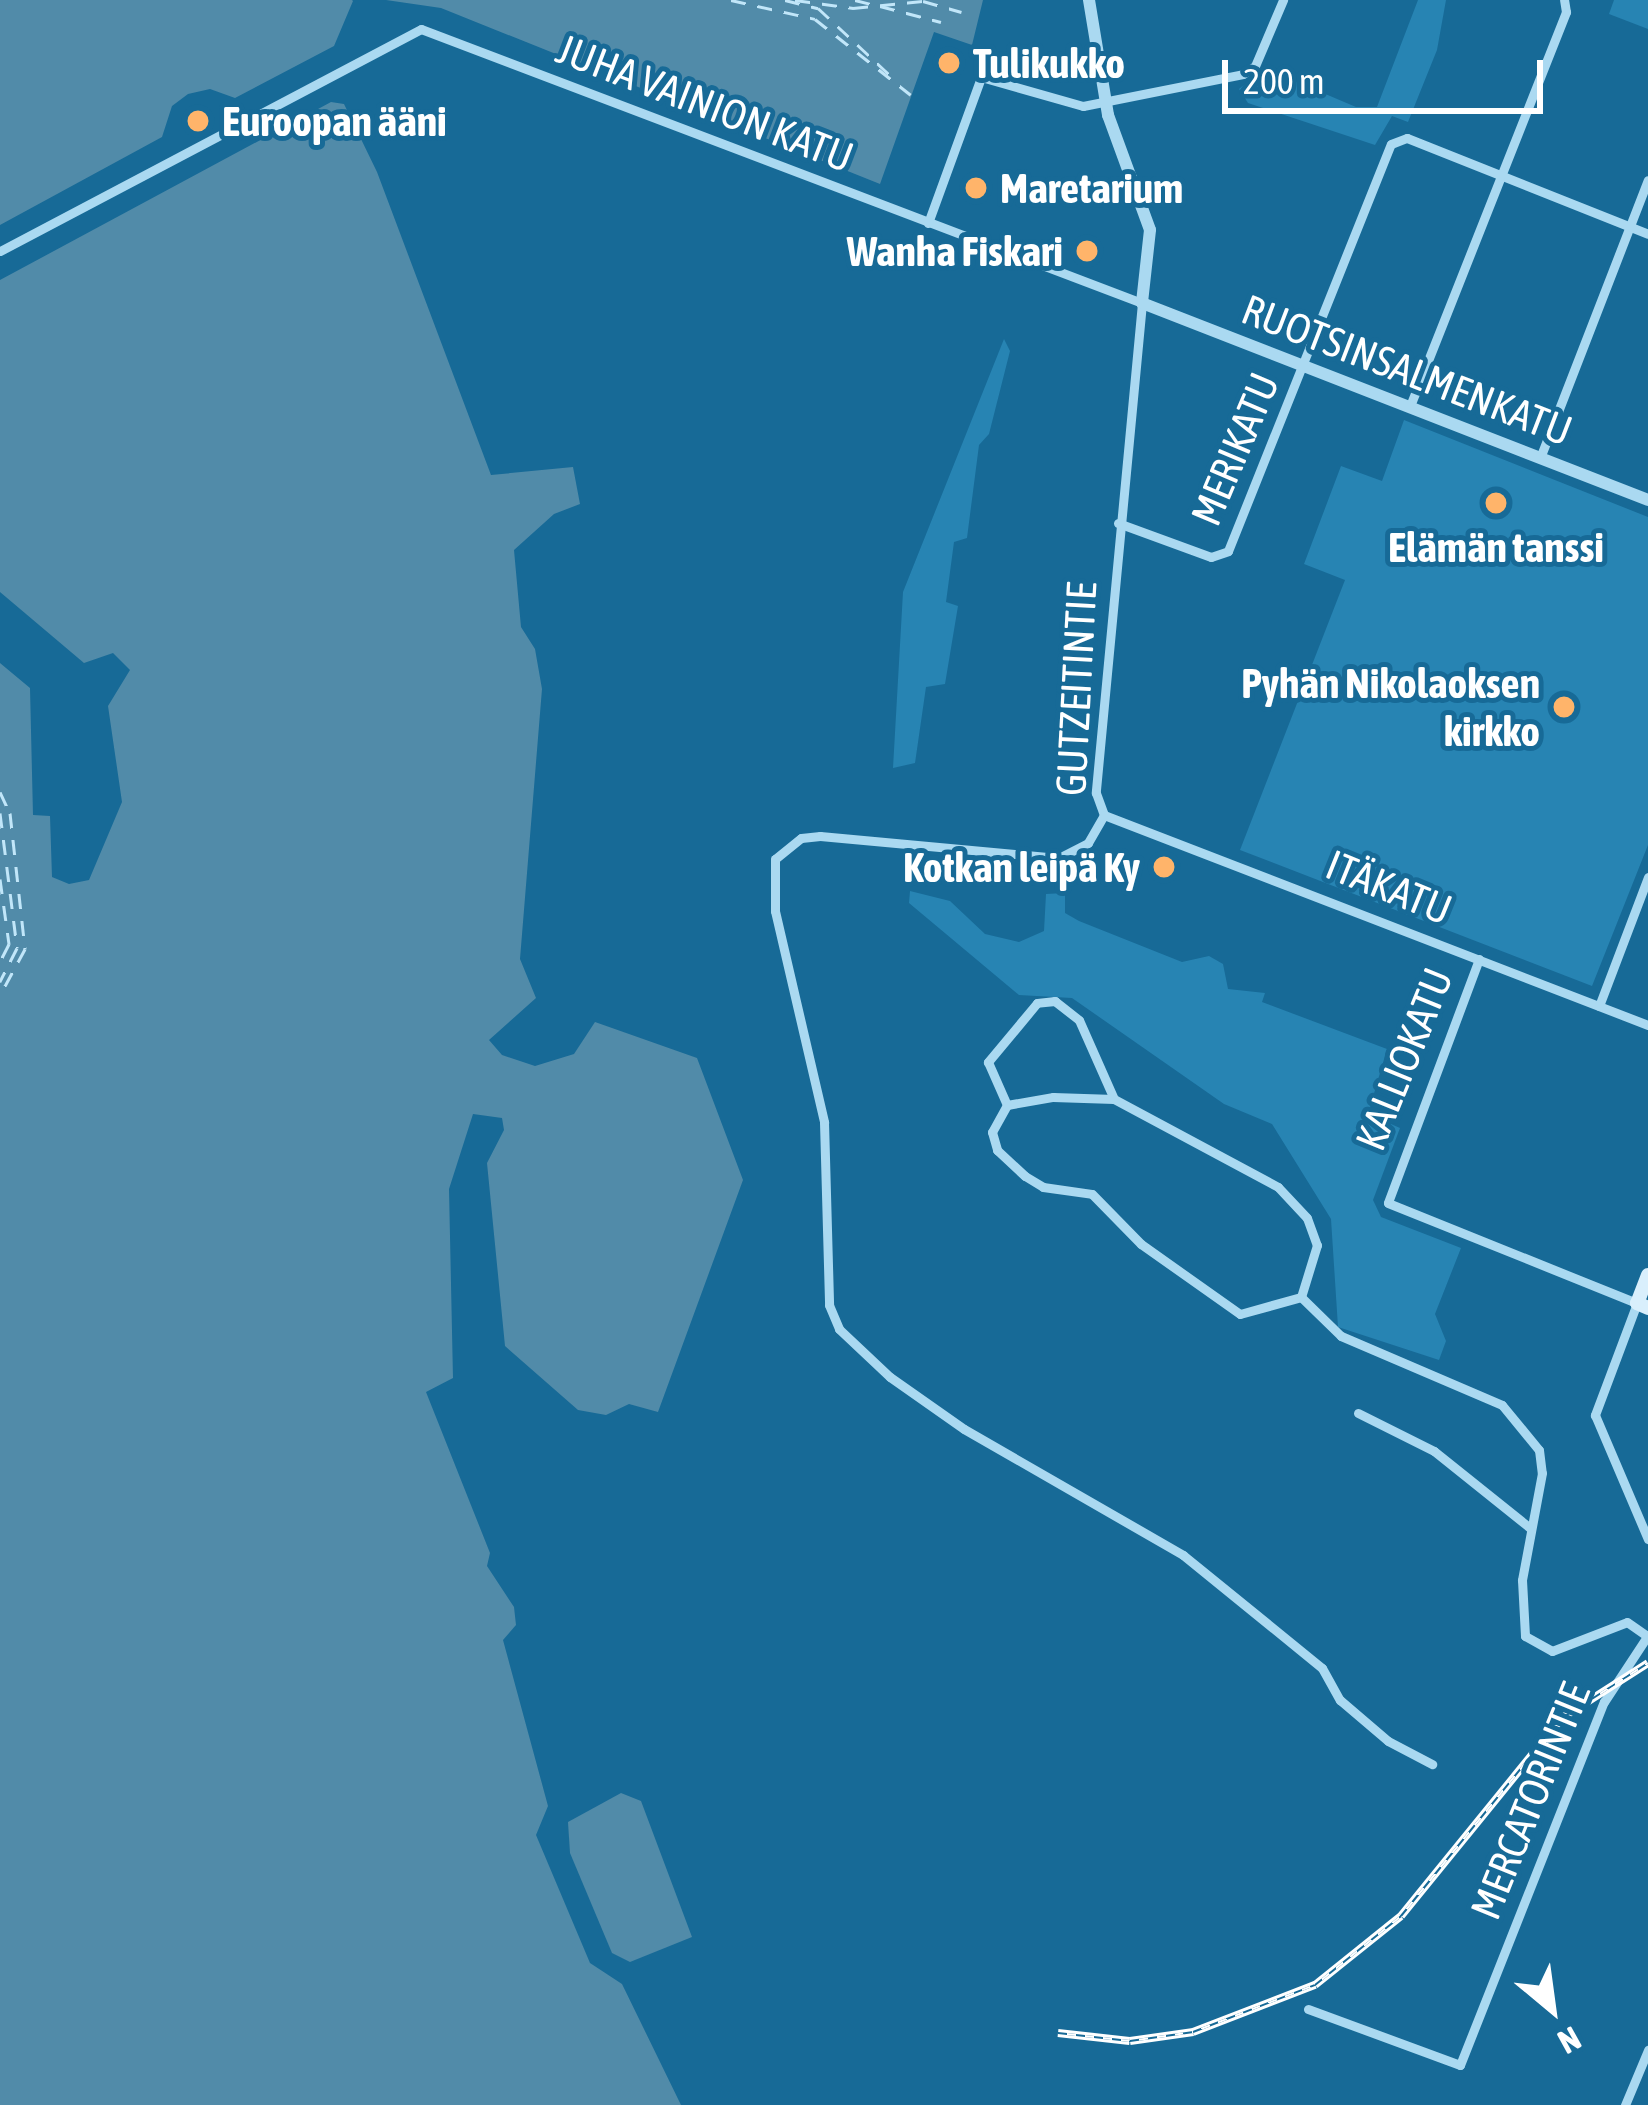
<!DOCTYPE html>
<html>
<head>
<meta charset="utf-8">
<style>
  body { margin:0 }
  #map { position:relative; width:1648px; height:2105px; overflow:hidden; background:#176a97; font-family:"Asap Condensed",sans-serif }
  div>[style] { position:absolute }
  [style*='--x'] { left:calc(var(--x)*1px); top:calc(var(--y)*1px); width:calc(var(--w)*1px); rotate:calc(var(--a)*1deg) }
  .green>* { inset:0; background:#2784b3 }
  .water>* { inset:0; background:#518ba9 }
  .ferry>* { height:3px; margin-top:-1.5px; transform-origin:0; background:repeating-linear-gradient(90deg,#c1e6f9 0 15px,transparent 0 27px) }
  .minor>* { height:9px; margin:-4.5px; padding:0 4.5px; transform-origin:4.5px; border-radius:4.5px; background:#aad9f1 }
  .tertiary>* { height:12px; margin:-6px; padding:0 6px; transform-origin:6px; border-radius:6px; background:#aad9f1 }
  .secondary>* { height:14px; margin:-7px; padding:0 7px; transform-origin:7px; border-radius:7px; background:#d9effc }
  .rail>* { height:8px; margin-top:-4px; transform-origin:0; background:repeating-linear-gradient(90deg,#176a97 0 9px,#fff 0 18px); box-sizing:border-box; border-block:3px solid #fff }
  .dots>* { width:33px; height:33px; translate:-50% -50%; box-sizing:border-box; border:6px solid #176a97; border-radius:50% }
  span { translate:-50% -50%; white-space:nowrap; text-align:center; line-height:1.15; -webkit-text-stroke:10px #176a97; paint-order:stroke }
  .poi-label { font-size:42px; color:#fff; font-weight:700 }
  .left { translate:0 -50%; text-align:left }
  .right { translate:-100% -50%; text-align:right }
  .street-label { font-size:42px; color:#fff }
  .north { position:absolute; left:1492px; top:1949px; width:120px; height:120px; -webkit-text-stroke:9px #176a97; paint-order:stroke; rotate:151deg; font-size:33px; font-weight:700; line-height:48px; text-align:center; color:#fff }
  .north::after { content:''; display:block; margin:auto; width:42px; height:54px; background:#fff; clip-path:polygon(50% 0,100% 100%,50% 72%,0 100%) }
  .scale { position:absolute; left:1222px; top:60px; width:321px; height:54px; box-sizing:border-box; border:6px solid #fff; border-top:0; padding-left:15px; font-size:36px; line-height:42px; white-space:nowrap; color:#fff; -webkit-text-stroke:9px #176a97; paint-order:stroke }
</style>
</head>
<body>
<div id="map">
  <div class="green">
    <div style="clip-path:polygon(1418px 0,1446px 0,1437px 50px,1408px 122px,1392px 116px,1375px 145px,1248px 103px,1239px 89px,1264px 68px,1356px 107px,1377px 107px)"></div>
    <div style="clip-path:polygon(1614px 0,1648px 0,1648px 29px,1609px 14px)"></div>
    <div style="clip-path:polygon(1004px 339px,1010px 351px,989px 434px,979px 445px,967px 538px,954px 542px,946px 602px,958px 606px,945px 684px,926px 687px,915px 763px,893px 768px,903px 592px)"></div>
    <div style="clip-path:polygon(1404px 420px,1648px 517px,1648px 845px,1592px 986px,1240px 850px,1345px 580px,1304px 564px,1341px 466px,1382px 481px)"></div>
    <div style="clip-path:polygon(910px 891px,950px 901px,985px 934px,1019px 942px,1044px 931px,1046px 894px,1065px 893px,1065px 913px,1079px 921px,1182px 962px,1209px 956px,1223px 964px,1228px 989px,1265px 993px,1262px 1002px,1387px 1049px,1368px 1114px,1400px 1128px,1373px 1200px,1381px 1217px,1461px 1248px,1435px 1314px,1446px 1341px,1439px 1360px,1338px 1327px,1331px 1219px,1272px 1124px,1224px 1104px,1072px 998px,1019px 995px,909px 903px)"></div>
  </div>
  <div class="water">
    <div style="clip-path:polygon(0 0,352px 0,353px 1px,334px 46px,235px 98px,210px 89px,188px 94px,172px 106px,162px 137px,0 225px)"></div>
    <div style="clip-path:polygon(386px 0,983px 0,972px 45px,934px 32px,880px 184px,441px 8px)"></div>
    <div style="clip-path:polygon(331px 102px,344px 104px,377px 172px,491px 475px,573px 467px,580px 504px,554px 514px,514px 550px,521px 627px,535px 649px,542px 689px,520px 959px,536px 998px,489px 1040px,502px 1055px,535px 1066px,574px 1054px,595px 1022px,697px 1058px,743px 1180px,658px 1412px,629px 1404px,606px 1415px,578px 1410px,505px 1346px,487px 1163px,504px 1130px,502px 1118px,473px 1114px,449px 1189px,453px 1378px,426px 1392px,490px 1553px,487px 1566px,514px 1607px,516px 1625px,503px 1640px,548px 1806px,536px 1835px,590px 1963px,622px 1984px,681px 2105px,0 2105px,0 663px,30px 688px,33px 815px,50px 816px,52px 877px,69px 884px,89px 880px,122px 802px,108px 706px,130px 670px,113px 653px,84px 663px,0 592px,0 280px)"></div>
    <div style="clip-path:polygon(621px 1793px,641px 1801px,692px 1937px,630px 1962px,612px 1953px,570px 1853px,568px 1822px)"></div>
  </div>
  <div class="ferry">
    <div style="--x:731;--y:0;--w:86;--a:12.7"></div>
    <div style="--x:815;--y:19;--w:122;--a:38.4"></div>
    <div style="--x:785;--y:0;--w:34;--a:14"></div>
    <div style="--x:818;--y:8;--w:103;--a:43"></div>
    <div style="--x:795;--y:0;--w:59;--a:7.9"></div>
    <div style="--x:853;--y:8;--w:70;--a:-5.7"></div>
    <div style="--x:923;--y:1;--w:40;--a:16"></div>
    <div style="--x:855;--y:0;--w:16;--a:14"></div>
    <div style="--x:880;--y:6;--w:63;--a:14.7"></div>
    <div style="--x:0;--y:792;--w:23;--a:65"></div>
    <div style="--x:10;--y:813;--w:137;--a:83.7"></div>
    <div style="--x:25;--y:949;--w:52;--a:118.5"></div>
    <div style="--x:0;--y:813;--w:136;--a:82.8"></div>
    <div style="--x:17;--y:948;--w:38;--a:117"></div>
    <div style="--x:0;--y:879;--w:66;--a:82.1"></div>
    <div style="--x:9;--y:944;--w:20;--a:117"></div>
  </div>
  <div class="minor">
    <div style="--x:928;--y:223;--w:155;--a:-70"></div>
    <div style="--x:981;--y:77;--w:106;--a:15.9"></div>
    <div style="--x:1083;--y:106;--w:163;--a:-11.3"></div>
    <div style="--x:1243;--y:74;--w:14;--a:-34"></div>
    <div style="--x:1255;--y:66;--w:72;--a:-67"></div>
    <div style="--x:0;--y:251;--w:476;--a:-27.8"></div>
    <div style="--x:421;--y:29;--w:771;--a:20.81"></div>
    <div style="--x:1142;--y:303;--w:492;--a:95.4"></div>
    <div style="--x:1096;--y:793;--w:23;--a:70"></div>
    <div style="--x:1410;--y:406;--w:424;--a:-68.4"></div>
    <div style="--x:1566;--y:12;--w:12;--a:-99"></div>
    <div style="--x:1540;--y:458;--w:298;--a:-68.8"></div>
    <div style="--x:1118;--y:523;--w:99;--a:20.1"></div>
    <div style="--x:1211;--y:557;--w:18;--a:-19"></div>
    <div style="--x:1228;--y:551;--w:438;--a:-68.2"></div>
    <div style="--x:1391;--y:144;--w:17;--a:-21"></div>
    <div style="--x:1407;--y:138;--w:259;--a:21.7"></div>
    <div style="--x:1104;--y:815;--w:32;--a:120"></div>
    <div style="--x:1088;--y:843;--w:34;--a:153"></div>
    <div style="--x:1058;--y:858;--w:239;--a:-174.7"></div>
    <div style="--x:820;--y:836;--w:19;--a:174"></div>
    <div style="--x:801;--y:838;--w:33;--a:141"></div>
    <div style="--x:775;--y:859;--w:52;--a:90"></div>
    <div style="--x:775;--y:911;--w:217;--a:76.9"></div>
    <div style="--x:824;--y:1122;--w:183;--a:88.4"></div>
    <div style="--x:829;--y:1305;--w:26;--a:67"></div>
    <div style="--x:839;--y:1329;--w:70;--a:43.3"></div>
    <div style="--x:890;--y:1377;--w:90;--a:35.1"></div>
    <div style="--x:964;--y:1429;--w:253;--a:29.9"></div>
    <div style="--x:1183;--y:1555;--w:179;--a:39.1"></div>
    <div style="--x:1322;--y:1668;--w:37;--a:61"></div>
    <div style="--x:1340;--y:1700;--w:63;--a:40.5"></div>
    <div style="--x:1388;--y:1741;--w:50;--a:27.6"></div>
    <div style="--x:1104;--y:815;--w:583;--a:21.11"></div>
    <div style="--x:1479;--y:959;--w:260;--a:110.5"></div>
    <div style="--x:1388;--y:1203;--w:268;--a:21.9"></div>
    <div style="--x:1637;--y:1303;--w:120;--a:110.6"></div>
    <div style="--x:1595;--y:1415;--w:135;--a:66.9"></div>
    <div style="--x:1599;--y:1006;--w:138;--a:-69.2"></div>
    <div style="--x:1114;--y:1099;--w:86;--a:-113.9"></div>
    <div style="--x:1079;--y:1020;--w:31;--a:-142"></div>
    <div style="--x:1055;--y:1001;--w:18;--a:174"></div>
    <div style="--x:1037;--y:1003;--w:77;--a:129.7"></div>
    <div style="--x:988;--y:1062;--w:47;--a:66.2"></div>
    <div style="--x:1007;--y:1105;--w:47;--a:-9.9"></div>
    <div style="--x:1053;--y:1097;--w:61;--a:1.9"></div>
    <div style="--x:1114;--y:1099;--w:186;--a:28.2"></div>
    <div style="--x:1278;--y:1187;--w:42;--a:46.9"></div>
    <div style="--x:1307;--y:1218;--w:29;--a:70"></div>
    <div style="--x:1317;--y:1245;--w:54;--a:107.1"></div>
    <div style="--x:1007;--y:1105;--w:31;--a:119"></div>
    <div style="--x:992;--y:1132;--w:19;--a:74"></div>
    <div style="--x:997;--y:1150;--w:38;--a:43"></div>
    <div style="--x:1025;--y:1176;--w:21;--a:31"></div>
    <div style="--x:1043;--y:1187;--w:49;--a:8.1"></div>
    <div style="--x:1092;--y:1194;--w:70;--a:45.6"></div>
    <div style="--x:1141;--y:1244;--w:121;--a:35.3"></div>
    <div style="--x:1240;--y:1314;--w:63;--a:-15.6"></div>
    <div style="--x:1301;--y:1297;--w:56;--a:44.3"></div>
    <div style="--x:1341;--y:1336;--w:175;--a:23.2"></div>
    <div style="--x:1502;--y:1405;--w:58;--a:50.6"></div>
    <div style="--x:1539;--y:1450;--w:23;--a:83"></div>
    <div style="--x:1542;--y:1473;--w:109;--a:100.6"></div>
    <div style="--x:1522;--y:1580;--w:56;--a:86.9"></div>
    <div style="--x:1525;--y:1636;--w:31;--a:29"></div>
    <div style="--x:1552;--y:1651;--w:80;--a:-21.1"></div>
    <div style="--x:1627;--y:1622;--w:24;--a:35"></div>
    <div style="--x:1358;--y:1413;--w:85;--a:26.6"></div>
    <div style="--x:1434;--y:1451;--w:123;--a:38.7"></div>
    <div style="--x:1308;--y:2009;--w:162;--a:20.2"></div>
    <div style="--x:1460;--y:2065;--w:391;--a:-68.4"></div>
    <div style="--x:1604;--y:1702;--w:80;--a:-56.7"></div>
    <div style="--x:1625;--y:2105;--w:60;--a:-67.3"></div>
  </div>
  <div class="tertiary">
    <div style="--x:1089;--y:0;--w:117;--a:80.6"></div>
    <div style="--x:1108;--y:115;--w:122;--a:69.9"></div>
    <div style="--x:1150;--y:230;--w:73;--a:96.3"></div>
    <div style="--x:1142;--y:303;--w:543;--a:21.27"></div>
  </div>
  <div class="secondary">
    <div style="--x:1648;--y:1275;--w:30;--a:111"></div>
    <div style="--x:1637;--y:1303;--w:12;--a:24"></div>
  </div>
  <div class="rail">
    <div style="--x:1058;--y:2033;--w:72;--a:6.3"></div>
    <div style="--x:1130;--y:2041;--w:64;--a:-8.1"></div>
    <div style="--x:1193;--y:2032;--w:131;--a:-21.1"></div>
    <div style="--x:1315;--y:1985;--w:110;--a:-38.7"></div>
    <div style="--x:1401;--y:1916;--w:255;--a:-50.9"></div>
    <div style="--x:1562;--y:1718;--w:102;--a:-32.6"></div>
  </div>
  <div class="dots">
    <div style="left:949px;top:63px;background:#ffb46a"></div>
    <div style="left:198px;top:121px;background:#ffb46a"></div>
    <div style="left:976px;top:188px;background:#ffb46a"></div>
    <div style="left:1087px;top:251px;background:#ffb46a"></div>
    <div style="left:1496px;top:503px;background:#ffb46a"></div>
    <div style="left:1564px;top:707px;background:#ffb46a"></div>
    <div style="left:1164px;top:867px;background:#ffb46a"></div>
  </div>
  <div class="poi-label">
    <span class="left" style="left:973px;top:63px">Tulikukko</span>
    <span class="left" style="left:222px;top:121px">Euroopan ääni</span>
    <span class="left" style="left:1000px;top:188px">Maretarium</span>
    <span class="right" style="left:1063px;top:251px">Wanha Fiskari</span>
    <span style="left:1496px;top:547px">Elämän tanssi</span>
    <span class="right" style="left:1540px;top:707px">Pyhän Nikolaoksen<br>kirkko</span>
    <span class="right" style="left:1140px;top:867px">Kotkan leipä Ky</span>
  </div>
  <div class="street-label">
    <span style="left:705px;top:103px;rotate:21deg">JUHA VAINION KATU</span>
    <span style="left:1407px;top:370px;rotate:21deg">RUOTSINSALMENKATU</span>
    <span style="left:1235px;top:449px;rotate:-67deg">MERIKATU</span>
    <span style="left:1076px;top:689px;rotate:-87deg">GUTZEITINTIE</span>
    <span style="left:1389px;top:887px;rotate:22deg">ITÄKATU</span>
    <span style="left:1404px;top:1059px;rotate:-68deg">KALLIOKATU</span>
    <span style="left:1530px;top:1801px;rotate:-68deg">MERCATORINTIE</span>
  </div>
  <div class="north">N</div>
  <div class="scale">200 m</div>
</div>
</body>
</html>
